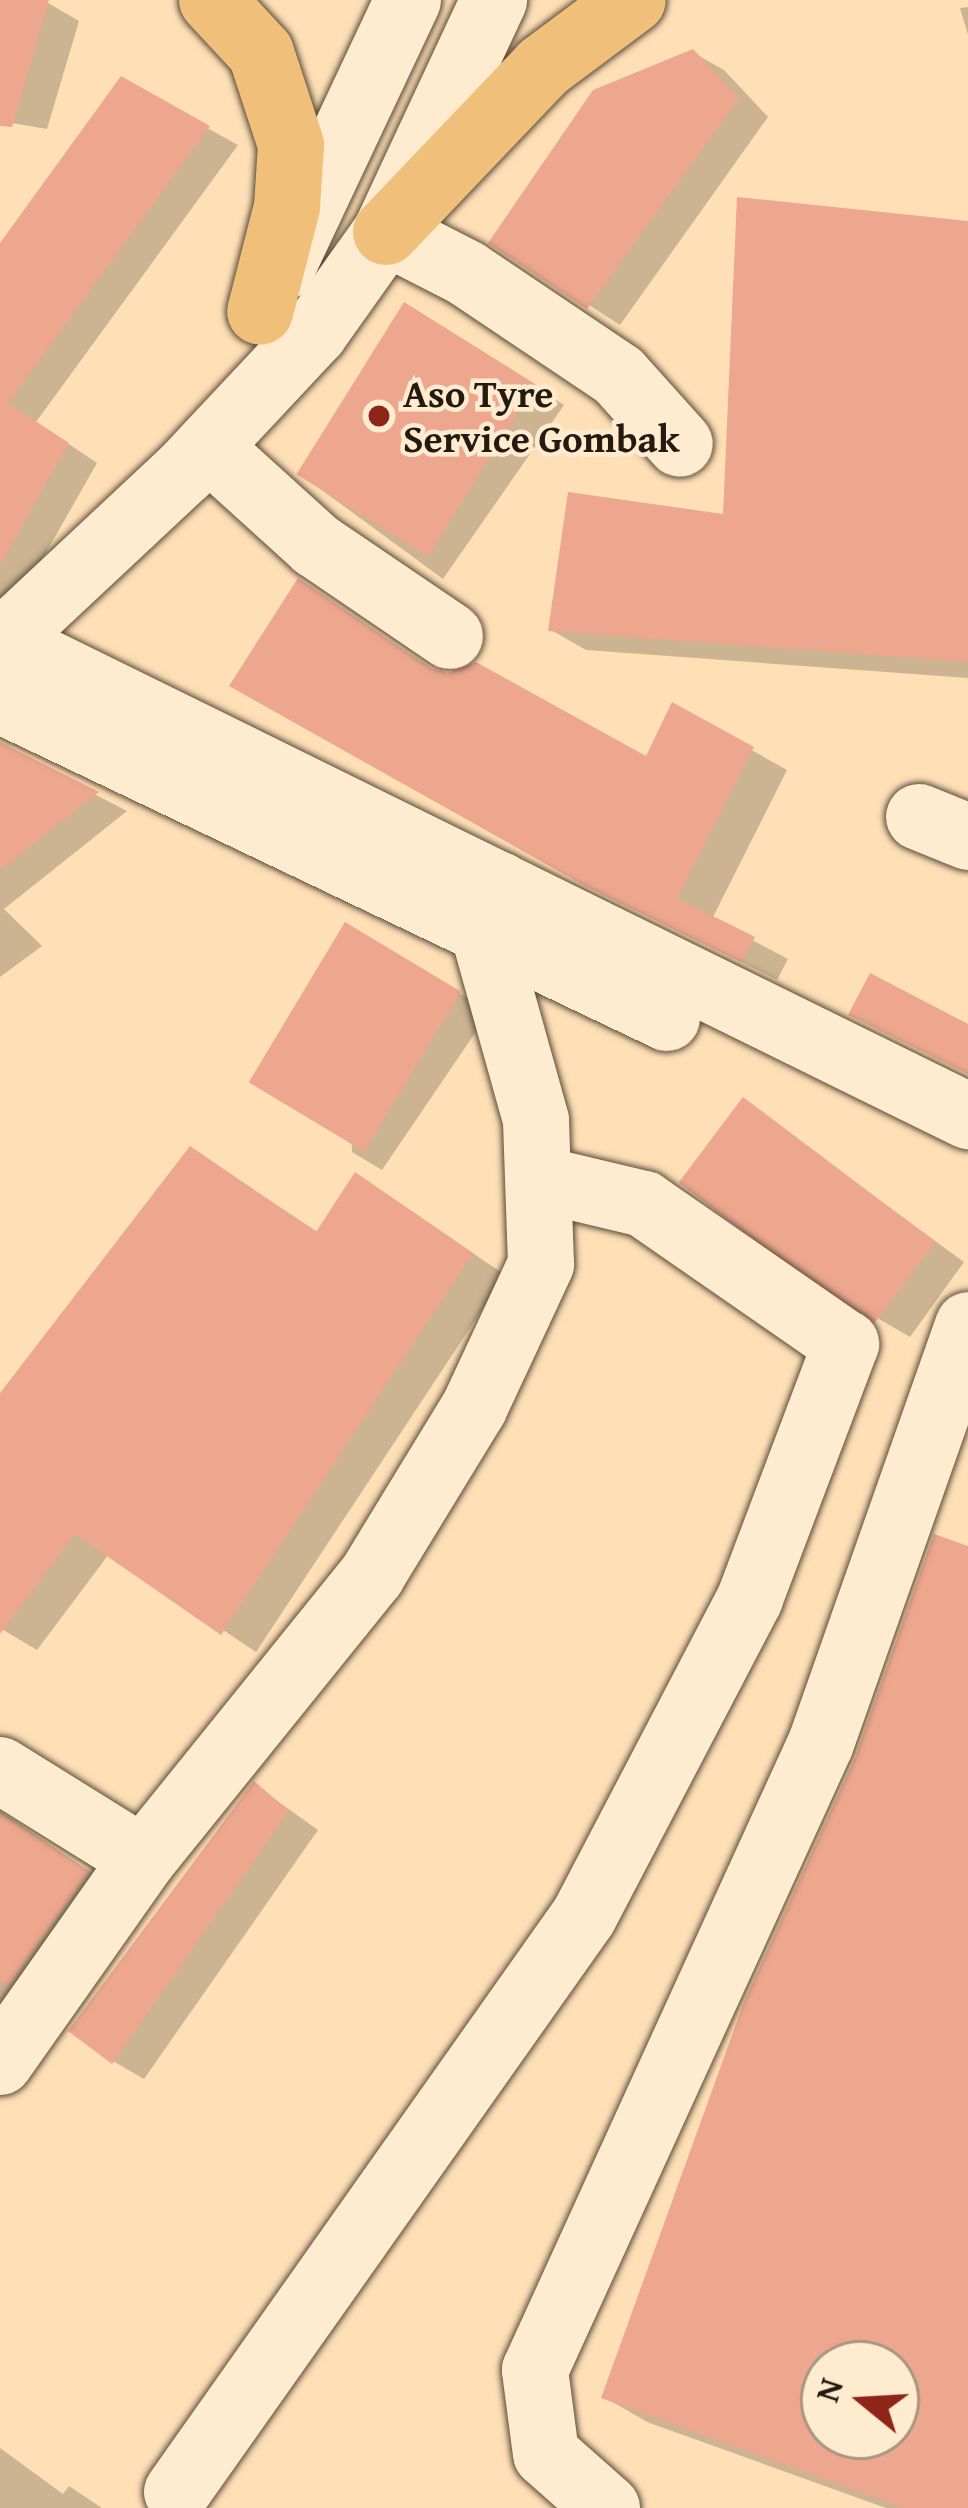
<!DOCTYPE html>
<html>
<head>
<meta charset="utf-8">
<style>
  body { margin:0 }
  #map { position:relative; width:968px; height:2508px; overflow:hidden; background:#ffe0b6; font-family:"Gentium Book Plus",serif }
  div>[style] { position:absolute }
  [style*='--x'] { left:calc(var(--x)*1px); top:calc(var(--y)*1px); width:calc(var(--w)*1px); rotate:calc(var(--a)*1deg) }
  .shadow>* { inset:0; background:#0003 }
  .building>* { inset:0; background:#eda78e; transform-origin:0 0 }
  .roads { filter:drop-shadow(0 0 3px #5b4c3a) drop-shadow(0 0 3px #5b4c3a) }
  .minor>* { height:66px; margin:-33px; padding:0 33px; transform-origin:33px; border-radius:33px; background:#ffebd0 }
  .major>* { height:66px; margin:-33px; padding:0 33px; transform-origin:33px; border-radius:33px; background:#f0c07b }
  .dots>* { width:33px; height:33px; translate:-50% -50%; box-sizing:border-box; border:6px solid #ffebd0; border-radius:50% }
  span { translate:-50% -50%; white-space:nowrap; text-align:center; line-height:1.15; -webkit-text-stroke:9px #ffebd0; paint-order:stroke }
  .poi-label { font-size:39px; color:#241a10; font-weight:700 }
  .left { translate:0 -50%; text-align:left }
  .north { position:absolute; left:800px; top:2340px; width:120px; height:120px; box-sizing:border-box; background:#ffebd0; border:3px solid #a79783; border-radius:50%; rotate:288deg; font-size:33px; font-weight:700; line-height:48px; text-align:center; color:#241a10 }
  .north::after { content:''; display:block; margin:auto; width:42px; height:54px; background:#8f2418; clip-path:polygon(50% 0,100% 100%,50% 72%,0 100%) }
</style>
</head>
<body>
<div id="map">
  <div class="shadow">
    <div style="clip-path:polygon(0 0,48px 3px,79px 21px,47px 129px,0 121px)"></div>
    <div style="clip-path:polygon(968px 7px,968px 35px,960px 8px)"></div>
    <div style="clip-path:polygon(692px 52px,724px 70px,768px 117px,620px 325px,492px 242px)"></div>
    <div style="clip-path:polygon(121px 80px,238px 145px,36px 422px,97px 463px,31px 579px,0 601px,0 248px)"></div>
    <div style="clip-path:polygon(968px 224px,968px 678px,586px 650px,551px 630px,726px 517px)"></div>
    <div style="clip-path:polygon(436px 323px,564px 405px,443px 579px,300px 474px)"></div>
    <div style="clip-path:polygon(299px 582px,439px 673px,648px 760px,673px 706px,787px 770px,712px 919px,788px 959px,777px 980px,624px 904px)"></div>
    <div style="clip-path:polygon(0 745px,127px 811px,4px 909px,42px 946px,0 977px)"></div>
    <div style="clip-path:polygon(346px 926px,490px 1011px,382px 1170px,352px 1152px)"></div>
    <div style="clip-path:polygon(744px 1101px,964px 1262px,910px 1337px,879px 1319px)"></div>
    <div style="clip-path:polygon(224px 1170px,319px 1233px,389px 1196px,505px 1275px,256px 1652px,109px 1554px,37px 1650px,0 1628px,0 1401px)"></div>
    <div style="clip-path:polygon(evenodd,968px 1549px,968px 2508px,886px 2508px,647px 2422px,604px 2397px,968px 1549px,824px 2364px,896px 2364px,896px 2436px,824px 2436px,824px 2364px)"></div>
    <div style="clip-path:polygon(255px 1785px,318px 1830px,144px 2079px,113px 2061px)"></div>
    <div style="clip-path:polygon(0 1811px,123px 1894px,0 2074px)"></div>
    <div style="clip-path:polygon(0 2448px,63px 2494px,69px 2486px,102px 2508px,0 2508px)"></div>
  </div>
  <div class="building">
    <div style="clip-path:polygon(0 0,49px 0,12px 127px,0 126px)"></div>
    <div style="clip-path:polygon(693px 49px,739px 98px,587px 309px,488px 243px,593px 90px)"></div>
    <div style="clip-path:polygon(121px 76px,210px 126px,8px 403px,69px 443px,0 565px,0 243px)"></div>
    <div style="clip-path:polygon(737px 197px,968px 221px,968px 662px,548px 631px,568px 492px,723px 514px)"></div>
    <div style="left:404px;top:302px;width:155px;height:203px;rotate:32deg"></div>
    <div style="clip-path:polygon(298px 578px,430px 668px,448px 673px,476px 662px,646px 756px,672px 702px,754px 747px,677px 898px,755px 937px,741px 962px,585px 886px,229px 686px)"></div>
    <div style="clip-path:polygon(0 742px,99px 792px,0 870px)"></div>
    <div style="left:345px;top:922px;width:135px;height:187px;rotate:31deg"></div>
    <div style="clip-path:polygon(870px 973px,968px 1024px,968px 1074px,848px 1015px)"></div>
    <div style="left:743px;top:1097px;width:241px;height:107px;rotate:37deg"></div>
    <div style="clip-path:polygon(190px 1146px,316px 1232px,355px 1172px,473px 1253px,221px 1635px,75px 1534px,0 1634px,0 1393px)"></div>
    <div style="clip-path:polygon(evenodd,934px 1534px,968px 1546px,968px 2508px,904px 2508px,601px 2398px,744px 2002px,855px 1758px,934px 1534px,824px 2364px,896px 2364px,896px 2436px,824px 2436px,824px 2364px)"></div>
    <div style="clip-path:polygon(254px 1781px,289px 1811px,112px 2064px,68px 2031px)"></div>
    <div style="clip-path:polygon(0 1814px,89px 1871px,7px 1986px,0 1981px)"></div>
  </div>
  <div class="roads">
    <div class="minor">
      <div style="--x:386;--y:232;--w:90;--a:27.1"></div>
      <div style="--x:466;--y:273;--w:184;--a:33.9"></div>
      <div style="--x:619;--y:376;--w:91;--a:48.1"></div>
      <div style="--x:282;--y:268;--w:296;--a:-64.8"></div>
      <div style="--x:209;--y:448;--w:144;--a:42.2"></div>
      <div style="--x:316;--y:545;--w:162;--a:34.2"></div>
      <div style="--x:3;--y:641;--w:1076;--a:26.21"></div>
      <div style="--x:0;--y:644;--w:253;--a:-43.1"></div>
      <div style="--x:185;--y:471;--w:190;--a:-46.9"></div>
      <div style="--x:315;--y:332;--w:123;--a:-54.6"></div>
      <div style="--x:386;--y:232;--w:256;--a:-65"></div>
      <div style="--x:0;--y:700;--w:739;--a:25.49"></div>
      <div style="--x:919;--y:817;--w:53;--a:22.2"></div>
      <div style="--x:0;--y:1770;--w:168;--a:31.9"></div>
      <div style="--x:0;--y:2062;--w:248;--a:-54.8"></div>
      <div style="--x:143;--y:1859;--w:365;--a:-51.1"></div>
      <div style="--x:372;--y:1575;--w:196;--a:-58.6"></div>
      <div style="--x:474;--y:1408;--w:159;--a:-65"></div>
      <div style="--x:541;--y:1264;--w:144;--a:-92"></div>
      <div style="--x:536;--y:1120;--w:197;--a:-105.6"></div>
      <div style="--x:483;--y:930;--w:48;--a:-69.3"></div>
      <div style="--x:177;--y:2492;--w:705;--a:-54.76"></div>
      <div style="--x:584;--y:1916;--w:359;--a:-62.4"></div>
      <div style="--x:750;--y:1598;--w:272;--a:-69.3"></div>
      <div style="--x:846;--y:1344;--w:246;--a:-145.3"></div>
      <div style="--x:644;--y:1204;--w:104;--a:-166.6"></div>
      <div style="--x:607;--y:2508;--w:81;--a:-138.5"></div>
      <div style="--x:546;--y:2454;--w:85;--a:-97.5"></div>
      <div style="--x:535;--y:2370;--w:689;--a:-65.48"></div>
      <div style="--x:821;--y:1743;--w:443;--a:-70.6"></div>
    </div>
    <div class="major">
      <div style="--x:212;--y:0;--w:72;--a:47.2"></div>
      <div style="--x:261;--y:53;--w:97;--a:71.9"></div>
      <div style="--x:291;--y:145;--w:62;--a:93.7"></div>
      <div style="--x:287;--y:207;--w:108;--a:104.4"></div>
      <div style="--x:386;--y:232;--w:228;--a:-46.4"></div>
      <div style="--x:543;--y:67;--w:112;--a:-36.7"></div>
    </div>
  </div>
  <div class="dots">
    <div style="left:379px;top:416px;background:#8f2418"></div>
  </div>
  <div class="poi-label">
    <span class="left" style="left:403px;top:416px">Aso Tyre<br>Service Gombak</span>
  </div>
  <div class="north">N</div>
</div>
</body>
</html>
